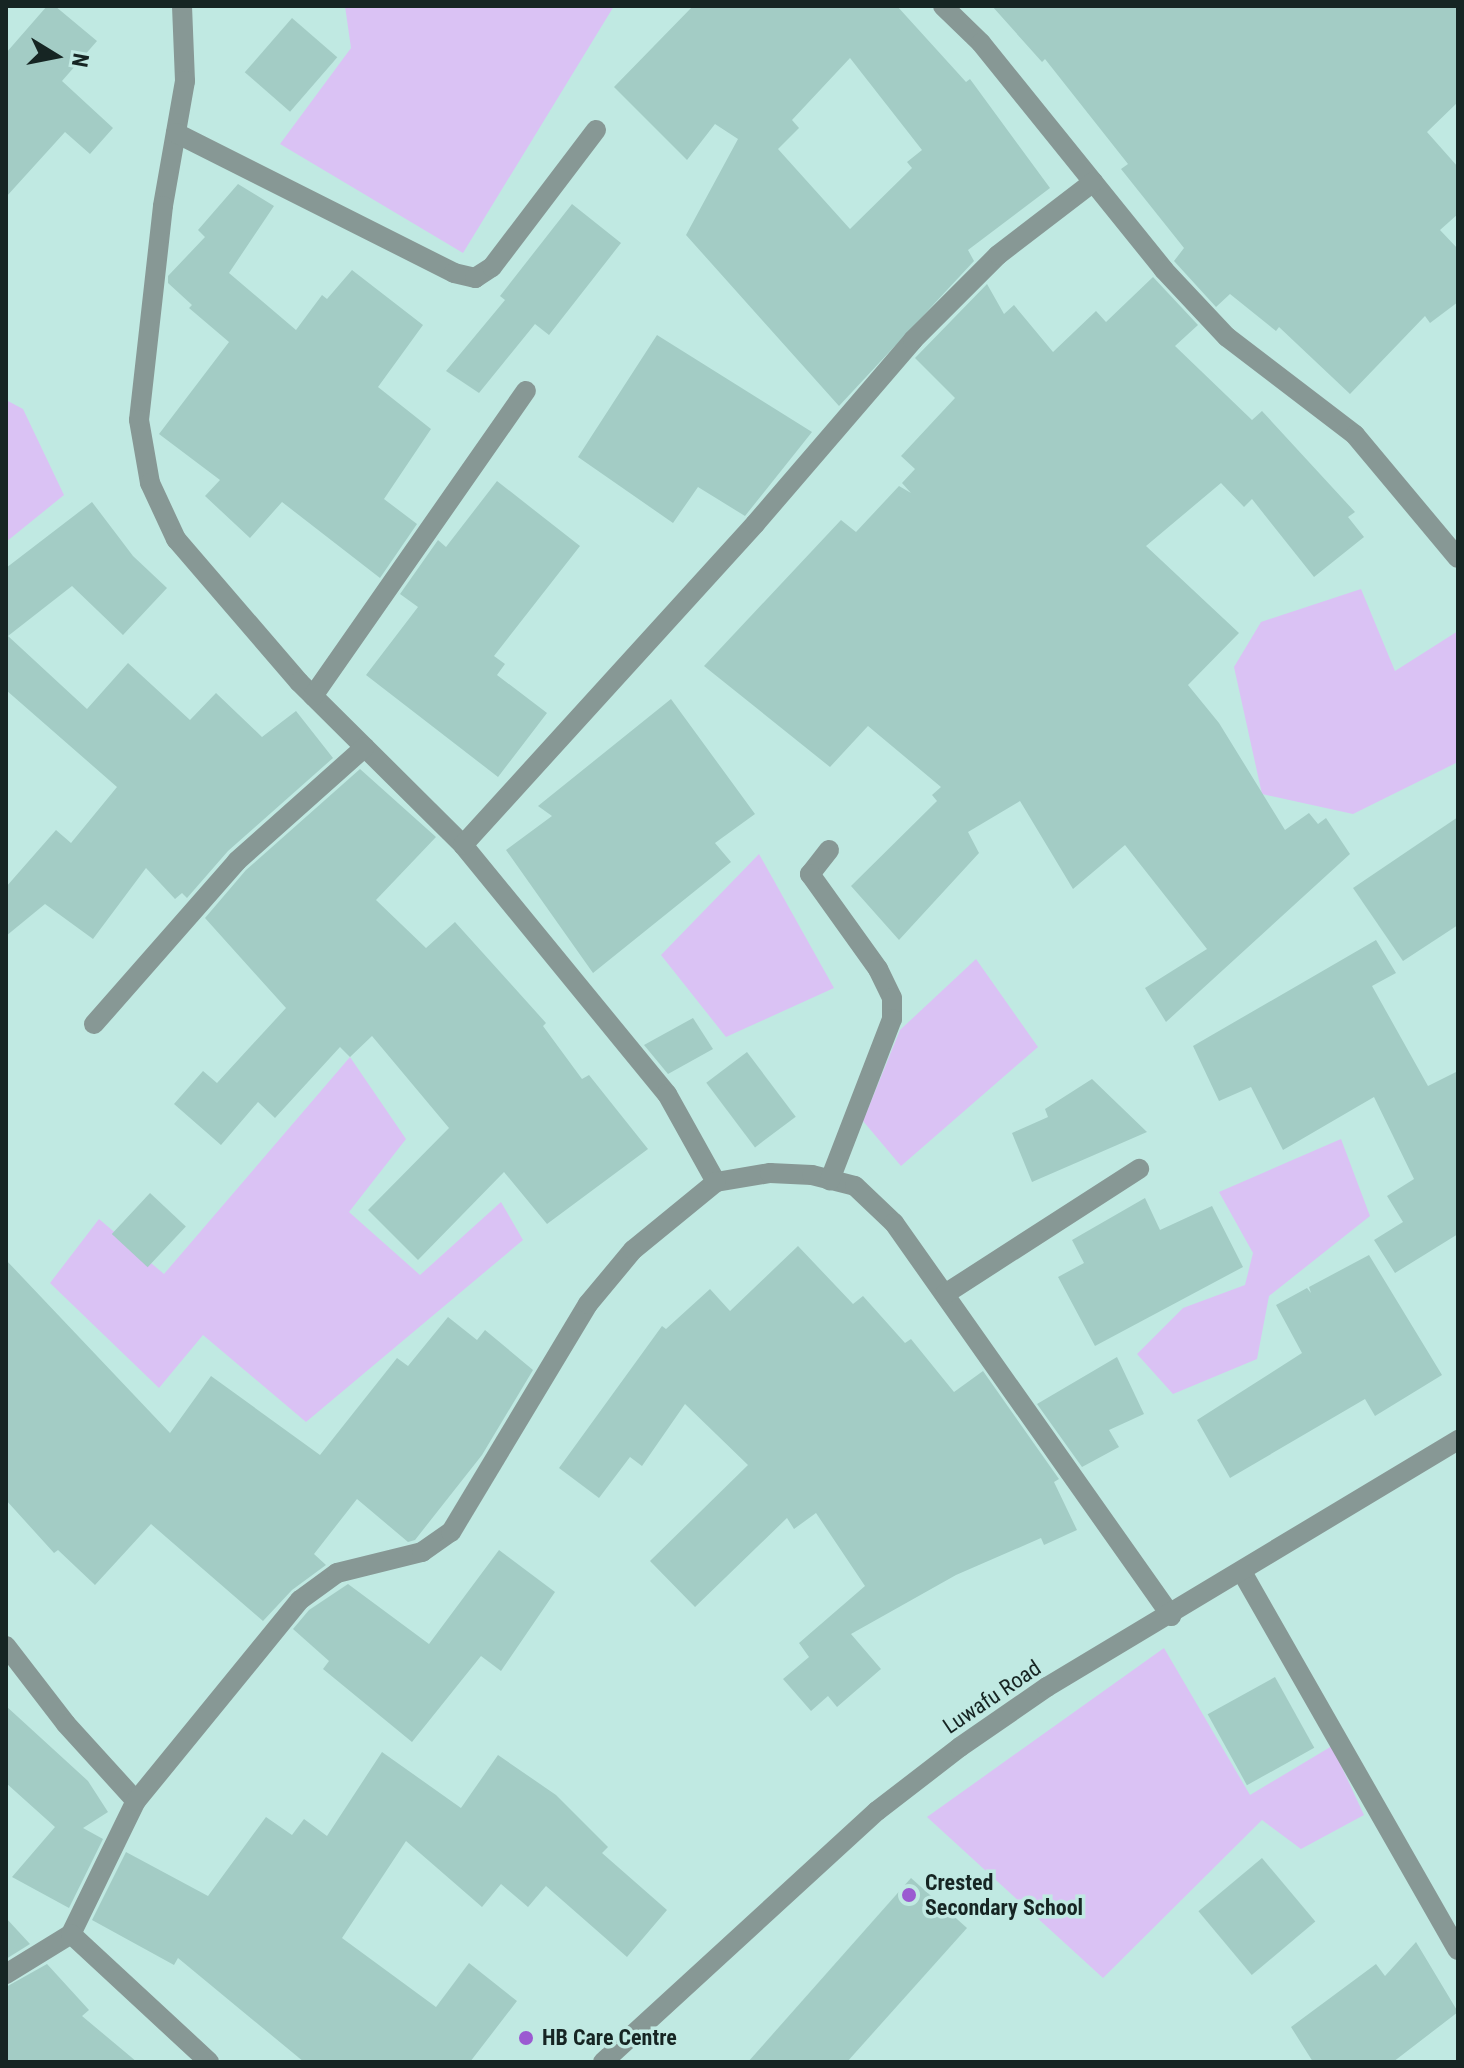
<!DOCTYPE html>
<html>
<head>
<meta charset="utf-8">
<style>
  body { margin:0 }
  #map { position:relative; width:1464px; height:2068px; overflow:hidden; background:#c0e9e2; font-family:"Roboto Condensed",sans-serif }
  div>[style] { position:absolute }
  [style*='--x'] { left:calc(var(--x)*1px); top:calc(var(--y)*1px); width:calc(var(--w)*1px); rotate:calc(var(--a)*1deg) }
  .green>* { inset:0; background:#dac2f4 }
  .building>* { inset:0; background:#a3ccc5; transform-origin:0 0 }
  .minor>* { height:20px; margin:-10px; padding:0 10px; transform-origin:10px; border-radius:10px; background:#879895 }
  .dots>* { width:22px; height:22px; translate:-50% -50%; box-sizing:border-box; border:4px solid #c0e9e2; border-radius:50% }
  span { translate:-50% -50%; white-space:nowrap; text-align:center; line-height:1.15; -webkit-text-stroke:7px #c0e9e2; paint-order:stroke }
  .street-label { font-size:22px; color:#162523 }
  .poi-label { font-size:22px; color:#162523; font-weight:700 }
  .left { translate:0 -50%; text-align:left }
  .frame { position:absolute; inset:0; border:8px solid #162523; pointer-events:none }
  .north { position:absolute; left:16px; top:16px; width:80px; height:80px; -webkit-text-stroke:6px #c0e9e2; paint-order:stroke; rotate:100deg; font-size:22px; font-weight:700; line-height:32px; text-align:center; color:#162523 }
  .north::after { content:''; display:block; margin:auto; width:28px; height:36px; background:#162523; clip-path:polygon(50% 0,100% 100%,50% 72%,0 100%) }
</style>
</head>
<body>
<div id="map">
  <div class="green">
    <div style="clip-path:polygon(345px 6px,614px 6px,463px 253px,280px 144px,351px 48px)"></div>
    <div style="clip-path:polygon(6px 400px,23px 409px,64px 495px,6px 542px)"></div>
    <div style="clip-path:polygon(1361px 589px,1395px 671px,1458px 631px,1458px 762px,1353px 814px,1262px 794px,1234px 667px,1261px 622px)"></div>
    <div style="clip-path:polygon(759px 854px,834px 988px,726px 1037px,661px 955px)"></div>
    <div style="clip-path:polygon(976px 959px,1038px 1047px,901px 1166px,863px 1121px,900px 1030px)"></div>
    <div style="clip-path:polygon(350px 1057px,406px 1139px,349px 1212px,420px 1275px,501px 1202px,523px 1240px,306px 1422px,203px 1335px,159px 1388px,50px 1283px,99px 1219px,164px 1274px)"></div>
    <div style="clip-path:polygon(1341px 1139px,1370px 1216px,1269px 1296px,1257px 1359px,1173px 1394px,1137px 1354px,1183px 1308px,1245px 1285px,1253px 1253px,1219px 1192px)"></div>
    <div style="clip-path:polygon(1164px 1648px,1250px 1795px,1332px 1746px,1364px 1815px,1301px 1849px,1262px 1820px,1103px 1978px,927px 1817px)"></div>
  </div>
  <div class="building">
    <div style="clip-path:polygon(47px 6px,55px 6px,97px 41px,62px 81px,113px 128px,90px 154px,65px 132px,6px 197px,6px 53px)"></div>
    <div style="clip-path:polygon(evenodd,693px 6px,897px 6px,966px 82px,970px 79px,1050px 188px,968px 250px,974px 261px,839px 406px,686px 235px,738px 139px,715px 124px,687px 160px,614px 87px,693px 6px,850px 58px,922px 150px,907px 162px,912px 168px,850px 229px,778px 149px,799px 128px,792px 120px,850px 58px)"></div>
    <div style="clip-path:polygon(992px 6px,1458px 6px,1458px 102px,1427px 132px,1458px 167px,1458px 214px,1440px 230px,1458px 249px,1458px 302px,1430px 323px,1425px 316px,1350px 394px,1279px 327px,1276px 331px,1230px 294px,1216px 307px,1174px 261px,1184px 248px,1121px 169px,1128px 164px,1045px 59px,1042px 62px)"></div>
    <div style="left:292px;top:18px;width:60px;height:72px;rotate:41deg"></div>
    <div style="clip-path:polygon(238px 184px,274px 206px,229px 273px,296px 330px,322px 295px,327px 299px,352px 270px,423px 325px,378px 387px,431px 429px,384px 499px,417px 524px,380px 578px,282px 502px,250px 538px,205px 496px,220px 480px,159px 434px,229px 342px,189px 308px,192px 305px,168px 283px,168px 276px,205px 237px,198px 230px)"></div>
    <div style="clip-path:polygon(572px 204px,621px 243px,549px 335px,535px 324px,479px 393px,446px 371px,505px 300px,500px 296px)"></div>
    <div style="clip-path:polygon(1153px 277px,1198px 325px,1175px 346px,1252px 420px,1262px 411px,1355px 512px,1348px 517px,1364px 537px,1314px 577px,1252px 499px,1244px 507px,1221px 483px,1146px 546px,1239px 633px,1188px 685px,1219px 723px,1285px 830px,1309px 813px,1318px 824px,1326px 818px,1350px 854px,1166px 1022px,1145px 988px,1207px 949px,1125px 845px,1073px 889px,1020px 801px,968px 832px,979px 853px,899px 940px,851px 886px,937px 801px,932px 795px,941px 787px,868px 726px,830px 767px,704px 666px,841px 520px,856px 532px,899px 486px,911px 493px,902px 483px,915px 469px,901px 456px,955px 398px,915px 358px,987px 284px,1004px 314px,1014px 305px,1053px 352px,1096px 311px,1106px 322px)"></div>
    <div style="clip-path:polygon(657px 335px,812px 432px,745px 516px,698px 487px,673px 523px,578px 457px)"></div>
    <div style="clip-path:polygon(497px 481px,580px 546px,494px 656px,505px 664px,497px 675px,547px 713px,498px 777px,366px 675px,418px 607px,400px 594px,438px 540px,446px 547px)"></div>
    <div style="clip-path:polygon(92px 502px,133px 556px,167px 588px,123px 635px,72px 586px,8px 636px,87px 709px,128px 663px,190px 720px,216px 693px,262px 737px,296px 711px,333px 758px,228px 851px,187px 898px,182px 893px,175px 899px,146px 868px,93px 939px,45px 904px,6px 936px,6px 887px,56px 830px,71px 843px,117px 787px,6px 690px,6px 568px)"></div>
    <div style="clip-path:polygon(671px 699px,755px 814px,715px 843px,731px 862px,593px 973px,506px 850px,552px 816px,538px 806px)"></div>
    <div style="clip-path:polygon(360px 769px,436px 837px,376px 900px,426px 948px,455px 922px,546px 1023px,543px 1026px,582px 1079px,589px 1075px,648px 1149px,547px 1224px,504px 1172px,418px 1260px,368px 1210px,449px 1128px,372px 1036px,350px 1057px,340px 1047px,275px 1118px,258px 1102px,221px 1145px,174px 1104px,203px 1071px,217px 1083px,286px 1008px,205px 918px,246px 870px)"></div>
    <div style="clip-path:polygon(1458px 817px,1458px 925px,1403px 961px,1353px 888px)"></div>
    <div style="clip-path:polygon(1376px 940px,1396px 973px,1372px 986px,1428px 1086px,1458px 1071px,1458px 1234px,1395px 1273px,1374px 1240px,1403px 1222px,1387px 1196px,1414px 1179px,1374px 1097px,1283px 1150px,1251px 1087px,1219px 1101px,1193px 1046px)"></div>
    <div style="clip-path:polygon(693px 1018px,713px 1049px,668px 1074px,644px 1045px)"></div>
    <div style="left:747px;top:1052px;width:81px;height:51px;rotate:53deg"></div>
    <div style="clip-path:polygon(1092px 1079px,1147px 1132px,1032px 1182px,1012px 1133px,1048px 1117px,1045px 1109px)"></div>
    <div style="left:150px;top:1193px;width:49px;height:56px;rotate:43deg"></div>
    <div style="clip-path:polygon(1145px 1198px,1160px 1230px,1212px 1206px,1243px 1267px,1095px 1346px,1058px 1277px,1084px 1263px,1072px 1240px)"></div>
    <div style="clip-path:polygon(798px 1246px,853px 1304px,863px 1296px,905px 1343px,911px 1339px,954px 1392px,983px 1371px,1059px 1479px,1054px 1482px,1077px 1530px,1044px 1545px,1041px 1538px,956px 1575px,851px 1634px,881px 1669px,837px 1707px,828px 1696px,811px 1711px,783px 1679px,809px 1657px,799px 1643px,865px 1586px,816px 1513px,794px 1529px,787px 1518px,695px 1607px,650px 1561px,748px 1465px,685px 1404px,642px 1466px,630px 1457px,599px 1498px,559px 1468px,662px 1326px,666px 1329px,710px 1289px,730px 1311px)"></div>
    <div style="clip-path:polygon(1369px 1255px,1442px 1375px,1375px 1416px,1365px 1399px,1230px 1478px,1197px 1420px,1302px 1353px,1276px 1305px,1307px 1288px,1311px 1293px,1309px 1287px)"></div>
    <div style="clip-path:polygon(6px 1260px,170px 1433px,211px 1376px,320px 1455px,397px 1358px,408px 1366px,448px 1317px,477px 1340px,485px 1330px,533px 1370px,482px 1455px,415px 1540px,408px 1542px,357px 1499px,314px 1554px,326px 1565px,292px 1590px,263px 1621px,151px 1524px,95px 1585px,58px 1550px,54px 1553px,6px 1500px)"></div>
    <div style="clip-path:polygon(1117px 1357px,1144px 1414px,1109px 1430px,1119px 1447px,1082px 1467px,1037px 1404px)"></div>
    <div style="clip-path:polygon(499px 1550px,555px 1592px,501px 1671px,481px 1656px,412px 1742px,323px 1669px,329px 1661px,293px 1629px,309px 1610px,348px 1584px,429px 1644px)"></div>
    <div style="left:1275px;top:1677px;width:81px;height:77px;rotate:61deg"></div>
    <div style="clip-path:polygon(6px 1706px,88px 1781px,108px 1812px,83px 1828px,103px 1839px,69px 1908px,12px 1877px,55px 1827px,6px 1783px)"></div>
    <div style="clip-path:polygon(382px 1752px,461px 1808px,498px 1755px,556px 1795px,608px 1847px,602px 1853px,667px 1910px,627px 1957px,546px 1886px,528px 1907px,501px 1884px,482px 1907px,406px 1841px,342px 1938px,436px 2007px,469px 1963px,517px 2001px,470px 2062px,304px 2062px,178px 1958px,174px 1965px,92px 1920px,126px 1852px,208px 1896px,266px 1817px,292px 1835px,304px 1819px,327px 1836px)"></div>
    <div style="left:1262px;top:1858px;width:83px;height:83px;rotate:50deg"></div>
    <div style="clip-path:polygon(911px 1878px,967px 1928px,847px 2062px,748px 2062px)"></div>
    <div style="clip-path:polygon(6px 1918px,30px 1944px,6px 1959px)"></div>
    <div style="clip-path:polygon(1416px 1942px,1458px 2012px,1393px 2062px,1313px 2062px,1291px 2027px,1376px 1964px,1385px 1976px)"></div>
    <div style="clip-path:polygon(47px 1964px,89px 2010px,82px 2016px,137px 2062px,6px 2062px,6px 1987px)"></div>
  </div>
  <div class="minor">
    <div style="--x:182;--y:6;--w:75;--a:87.7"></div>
    <div style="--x:185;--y:81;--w:127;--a:100"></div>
    <div style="--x:163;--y:206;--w:215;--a:96.4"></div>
    <div style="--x:139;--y:420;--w:64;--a:80.1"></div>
    <div style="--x:150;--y:483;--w:62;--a:65.1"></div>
    <div style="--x:176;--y:539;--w:189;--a:49.3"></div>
    <div style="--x:299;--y:682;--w:231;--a:44.8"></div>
    <div style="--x:463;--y:845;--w:322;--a:50.7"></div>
    <div style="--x:667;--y:1094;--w:101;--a:60.9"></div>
    <div style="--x:716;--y:1182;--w:55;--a:-9.5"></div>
    <div style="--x:770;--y:1173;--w:42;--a:2.7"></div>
    <div style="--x:812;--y:1175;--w:44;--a:14.3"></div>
    <div style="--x:855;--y:1186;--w:54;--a:43.5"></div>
    <div style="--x:894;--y:1223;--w:481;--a:54.8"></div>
    <div style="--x:943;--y:6;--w:53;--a:44.2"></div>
    <div style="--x:981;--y:43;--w:292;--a:51.1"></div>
    <div style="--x:1164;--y:270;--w:92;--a:46.8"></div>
    <div style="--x:1227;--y:337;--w:161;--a:37.4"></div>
    <div style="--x:1355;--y:435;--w:160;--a:50.1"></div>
    <div style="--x:176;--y:133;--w:311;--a:26.7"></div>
    <div style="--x:454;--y:273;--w:22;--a:13"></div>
    <div style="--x:475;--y:278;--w:20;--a:-33"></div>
    <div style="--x:492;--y:267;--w:172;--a:-52.8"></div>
    <div style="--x:313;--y:696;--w:372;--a:-55.1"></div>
    <div style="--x:463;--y:845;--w:434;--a:-47.7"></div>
    <div style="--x:755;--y:524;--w:243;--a:-49.3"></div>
    <div style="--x:913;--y:340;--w:120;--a:-45"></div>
    <div style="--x:998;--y:255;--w:120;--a:-37.5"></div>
    <div style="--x:829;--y:850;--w:31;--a:128"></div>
    <div style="--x:810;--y:874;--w:117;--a:54.4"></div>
    <div style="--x:878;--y:969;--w:32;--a:64"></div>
    <div style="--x:892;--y:998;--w:21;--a:90"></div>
    <div style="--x:892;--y:1019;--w:173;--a:111.1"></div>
    <div style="--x:94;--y:1024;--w:217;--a:-48.7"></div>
    <div style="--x:237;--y:861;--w:171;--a:-41.7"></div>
    <div style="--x:945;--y:1294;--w:231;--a:-32.8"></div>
    <div style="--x:1242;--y:1572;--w:435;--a:60.3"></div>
    <div style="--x:6;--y:1646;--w:98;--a:52.4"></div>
    <div style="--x:66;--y:1724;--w:104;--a:47.7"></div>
    <div style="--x:71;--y:1934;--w:148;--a:-64"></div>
    <div style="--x:136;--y:1801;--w:259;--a:-50.8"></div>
    <div style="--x:300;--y:1600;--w:46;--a:-36.1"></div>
    <div style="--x:337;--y:1573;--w:88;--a:-13.9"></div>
    <div style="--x:422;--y:1552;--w:35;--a:-35"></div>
    <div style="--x:451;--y:1532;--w:266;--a:-59"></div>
    <div style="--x:588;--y:1304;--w:70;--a:-50.2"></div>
    <div style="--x:633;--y:1250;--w:107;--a:-39.3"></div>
    <div style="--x:6;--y:1974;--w:76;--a:-31.6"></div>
    <div style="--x:71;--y:1934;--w:188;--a:42.8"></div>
    <div style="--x:603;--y:2062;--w:372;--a:-42.5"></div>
    <div style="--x:877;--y:1811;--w:105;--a:-37.6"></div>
    <div style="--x:960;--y:1747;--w:106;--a:-34.6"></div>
    <div style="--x:1047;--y:1687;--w:480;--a:-31"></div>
  </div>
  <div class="dots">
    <div style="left:909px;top:1895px;background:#9b5ad1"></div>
    <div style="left:526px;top:2038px;background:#9b5ad1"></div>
  </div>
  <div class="street-label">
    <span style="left:992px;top:1697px;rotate:-34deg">Luwafu Road</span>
  </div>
  <div class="poi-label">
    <span class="left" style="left:925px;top:1895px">Crested<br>Secondary School</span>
    <span class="left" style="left:542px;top:2038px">HB Care Centre</span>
  </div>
  <div class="frame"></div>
  <div class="north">N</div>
</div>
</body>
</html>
